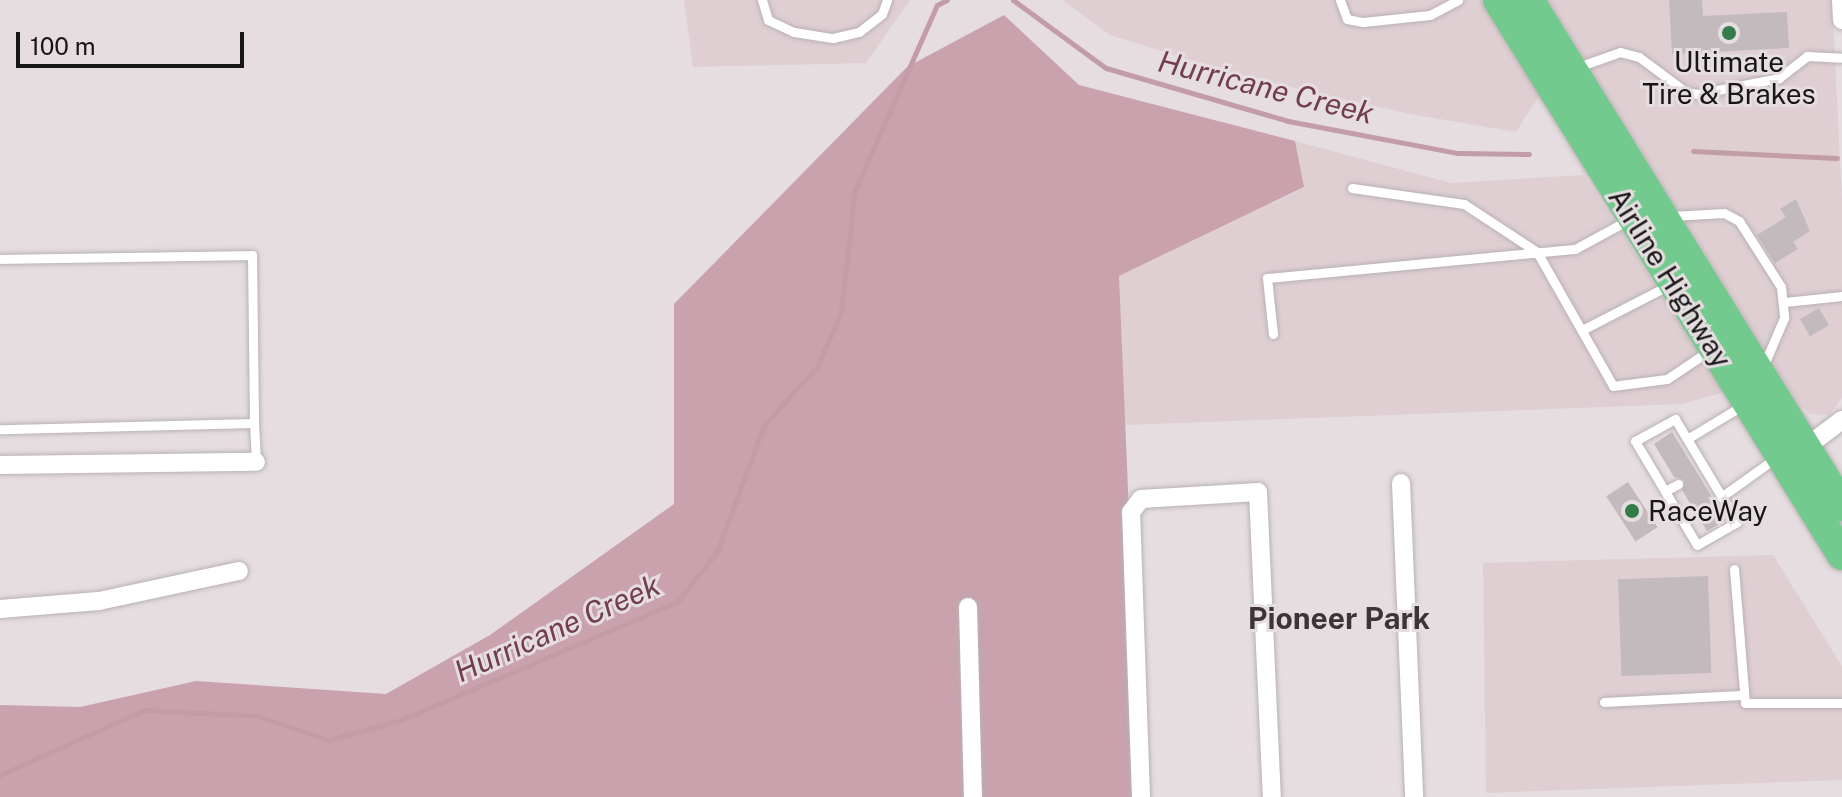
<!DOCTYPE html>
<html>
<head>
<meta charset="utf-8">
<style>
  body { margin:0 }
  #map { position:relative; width:1842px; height:797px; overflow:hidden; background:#e5dddf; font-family:"Public Sans",sans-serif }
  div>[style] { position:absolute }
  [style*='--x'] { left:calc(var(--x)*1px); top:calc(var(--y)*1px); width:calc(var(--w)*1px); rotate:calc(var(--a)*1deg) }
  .built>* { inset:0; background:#dfcfd3 }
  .forest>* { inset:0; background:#c9a2ad }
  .stream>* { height:5px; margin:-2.5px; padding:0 2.5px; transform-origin:2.5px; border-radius:2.5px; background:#c29ca6 }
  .building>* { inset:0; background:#c2babc; transform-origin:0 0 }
  .roads { filter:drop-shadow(0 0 2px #b9b1b3) drop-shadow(0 0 2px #b9b1b3) }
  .service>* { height:9px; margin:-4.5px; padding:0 4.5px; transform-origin:4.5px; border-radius:4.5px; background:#fff }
  .minor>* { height:18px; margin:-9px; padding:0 9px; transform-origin:9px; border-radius:9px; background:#fff }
  .trunk>* { height:30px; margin:-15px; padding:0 15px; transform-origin:15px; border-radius:15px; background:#73ca8e }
  .dots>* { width:22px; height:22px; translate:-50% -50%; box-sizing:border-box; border:4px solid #e5dddf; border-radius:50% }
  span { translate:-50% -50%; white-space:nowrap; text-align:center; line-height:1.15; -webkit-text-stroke:6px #e5dddf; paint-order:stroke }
  .poi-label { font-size:28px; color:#171516 }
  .left { translate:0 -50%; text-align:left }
  .street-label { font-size:28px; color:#171516 }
  .water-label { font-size:30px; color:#723d4e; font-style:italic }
  .neighbourhood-label { font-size:30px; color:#3b3536; font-weight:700 }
  .scale { position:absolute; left:16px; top:32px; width:228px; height:36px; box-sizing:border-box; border:4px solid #171516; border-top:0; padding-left:10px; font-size:24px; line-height:28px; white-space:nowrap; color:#171516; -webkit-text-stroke:6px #e5dddf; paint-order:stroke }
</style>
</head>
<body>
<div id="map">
  <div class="built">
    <div style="clip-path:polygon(684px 0,910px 0,866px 63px,693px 67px)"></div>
    <div style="clip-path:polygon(1062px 0,1481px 0,1540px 94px,1516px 132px,1410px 114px,1245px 77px,1110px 35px)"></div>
    <div style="clip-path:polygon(1548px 0,1832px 0,1842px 199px,1842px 398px,1829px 415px,1810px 414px,1798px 403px)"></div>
    <div style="clip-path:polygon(1295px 141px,1451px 183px,1584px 175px,1724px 392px,1682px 404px,1125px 425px,1119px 276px,1304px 188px)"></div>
    <div style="clip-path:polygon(1773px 555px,1842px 666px,1842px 780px,1486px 793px,1483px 563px)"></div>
  </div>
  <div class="forest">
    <div style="clip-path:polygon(1004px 15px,1079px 85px,1295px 141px,1304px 187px,1119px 276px,1141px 797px,0 797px,0 705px,80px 707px,196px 681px,386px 694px,490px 635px,674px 504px,674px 304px,907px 67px)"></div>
  </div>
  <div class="stream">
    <div style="--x:1013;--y:0;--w:115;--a:36.2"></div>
    <div style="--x:1106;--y:68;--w:190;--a:16.2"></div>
    <div style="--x:1288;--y:121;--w:173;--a:10.7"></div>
    <div style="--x:1458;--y:153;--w:71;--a:0.8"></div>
    <div style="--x:1693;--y:151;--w:144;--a:2.8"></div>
    <div style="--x:0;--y:775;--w:158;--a:-24.3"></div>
    <div style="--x:144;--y:710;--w:114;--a:3"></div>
    <div style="--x:258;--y:716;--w:75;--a:18.7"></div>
    <div style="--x:329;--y:740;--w:75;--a:-15.5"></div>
    <div style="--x:401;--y:720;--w:301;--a:-23.2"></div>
    <div style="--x:678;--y:601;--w:63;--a:-51.5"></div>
    <div style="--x:717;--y:552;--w:135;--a:-69.7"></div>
    <div style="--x:764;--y:425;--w:79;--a:-47.6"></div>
    <div style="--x:817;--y:367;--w:60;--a:-66.4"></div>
    <div style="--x:841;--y:312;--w:123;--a:-83.5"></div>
    <div style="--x:855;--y:190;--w:202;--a:-66.1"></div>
    <div style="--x:937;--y:5;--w:11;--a:-27"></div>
  </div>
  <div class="building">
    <div style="clip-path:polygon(1669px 0,1702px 0,1703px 16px,1787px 12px,1789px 48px,1672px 54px)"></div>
    <div style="clip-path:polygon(1796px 199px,1810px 231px,1793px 242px,1798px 249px,1775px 263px,1757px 235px,1786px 217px,1780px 209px)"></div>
    <div style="left:1819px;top:308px;width:20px;height:22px;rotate:60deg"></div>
    <div style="clip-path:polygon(1672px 432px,1726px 520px,1707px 531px,1682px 490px,1684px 480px,1674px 477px,1654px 444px)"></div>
    <div style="left:1628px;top:482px;width:54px;height:26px;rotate:57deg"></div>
    <div style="left:1708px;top:576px;width:97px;height:90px;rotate:88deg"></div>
  </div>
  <div class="roads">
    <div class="service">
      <div style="--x:762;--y:0;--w:21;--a:73"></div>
      <div style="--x:768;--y:20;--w:29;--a:25"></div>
      <div style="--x:794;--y:32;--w:39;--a:9"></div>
      <div style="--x:833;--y:38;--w:27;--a:-13"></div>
      <div style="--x:859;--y:32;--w:29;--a:-38"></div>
      <div style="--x:882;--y:14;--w:15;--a:-70"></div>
      <div style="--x:1340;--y:0;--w:20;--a:70"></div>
      <div style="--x:1347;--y:19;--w:16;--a:11"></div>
      <div style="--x:1363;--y:22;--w:67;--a:-6"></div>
      <div style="--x:1430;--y:15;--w:32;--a:-28"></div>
      <div style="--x:1575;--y:68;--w:48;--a:-19.6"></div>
      <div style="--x:1620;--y:52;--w:20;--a:15"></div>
      <div style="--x:1639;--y:57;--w:59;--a:36.7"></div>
      <div style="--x:1686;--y:92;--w:11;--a:10"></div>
      <div style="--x:1697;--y:94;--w:84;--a:-11"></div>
      <div style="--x:1779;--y:78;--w:36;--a:-38"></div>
      <div style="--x:1807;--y:56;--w:35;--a:3"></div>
      <div style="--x:1352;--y:188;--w:113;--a:8.1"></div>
      <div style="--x:1464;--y:204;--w:87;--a:33.3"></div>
      <div style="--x:1537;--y:252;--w:154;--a:60.4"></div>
      <div style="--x:1613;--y:386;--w:54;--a:-7.4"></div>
      <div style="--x:1667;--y:379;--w:52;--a:-34"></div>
      <div style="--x:1671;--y:216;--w:53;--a:-3.2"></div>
      <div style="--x:1724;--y:213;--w:17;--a:28"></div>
      <div style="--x:1739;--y:221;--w:78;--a:57.5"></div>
      <div style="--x:1781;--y:287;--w:31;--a:84"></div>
      <div style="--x:1784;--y:318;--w:53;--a:113.2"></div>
      <div style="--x:0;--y:259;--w:252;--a:-0.9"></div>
      <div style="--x:252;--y:255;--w:168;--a:89.3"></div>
      <div style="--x:254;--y:423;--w:254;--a:178.6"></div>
      <div style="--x:1785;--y:302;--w:57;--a:-6"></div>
      <div style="--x:1582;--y:330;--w:100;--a:-27.3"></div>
      <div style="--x:1273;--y:334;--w:56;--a:-96.1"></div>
      <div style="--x:1267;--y:278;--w:309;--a:-5.4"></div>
      <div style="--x:1575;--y:249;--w:63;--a:-28.6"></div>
      <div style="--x:1675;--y:419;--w:120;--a:59"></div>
      <div style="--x:1737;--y:522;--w:46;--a:150.1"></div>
      <div style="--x:1697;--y:545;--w:121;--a:-120.8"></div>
      <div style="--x:1635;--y:441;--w:46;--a:-28.8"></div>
      <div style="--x:254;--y:423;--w:39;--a:87"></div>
      <div style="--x:1687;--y:439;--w:68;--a:-31.1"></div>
      <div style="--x:1665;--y:491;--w:15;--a:-28"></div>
      <div style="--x:1721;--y:497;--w:69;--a:-35.5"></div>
      <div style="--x:1734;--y:569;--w:134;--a:85.3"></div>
      <div style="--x:1745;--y:703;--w:97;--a:0"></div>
      <div style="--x:1604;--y:702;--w:137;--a:-2.9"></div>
    </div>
    <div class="minor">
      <div style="--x:1841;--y:0;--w:20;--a:87"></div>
      <div style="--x:1806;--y:447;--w:45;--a:-36.9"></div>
      <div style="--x:0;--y:465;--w:256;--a:-0.7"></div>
      <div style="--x:1401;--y:483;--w:314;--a:87.6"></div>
      <div style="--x:968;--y:607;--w:190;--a:88.5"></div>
      <div style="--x:0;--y:609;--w:99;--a:-4.6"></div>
      <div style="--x:99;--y:601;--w:143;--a:-12.1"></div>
      <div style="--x:1141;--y:797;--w:285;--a:-92"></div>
      <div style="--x:1131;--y:512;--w:16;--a:-52"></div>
      <div style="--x:1141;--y:499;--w:117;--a:-3.4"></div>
      <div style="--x:1258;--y:492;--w:305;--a:87.4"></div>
    </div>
    <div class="trunk">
      <div style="--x:1498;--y:0;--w:653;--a:58.21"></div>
      <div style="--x:1529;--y:0;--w:595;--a:58.26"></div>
    </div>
  </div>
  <div class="dots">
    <div style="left:1729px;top:33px;background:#347d4b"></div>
    <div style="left:1632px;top:511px;background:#347d4b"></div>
  </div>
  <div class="poi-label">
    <span style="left:1729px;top:78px">Ultimate<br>Tire &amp; Brakes</span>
    <span class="left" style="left:1648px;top:511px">RaceWay</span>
  </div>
  <div class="street-label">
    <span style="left:1670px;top:278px;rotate:58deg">Airline Highway</span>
  </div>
  <div class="water-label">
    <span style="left:1266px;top:87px;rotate:14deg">Hurricane Creek</span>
    <span style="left:557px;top:628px;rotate:-24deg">Hurricane Creek</span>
  </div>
  <div class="neighbourhood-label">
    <span style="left:1339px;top:618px">Pioneer Park</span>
  </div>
  <div class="scale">100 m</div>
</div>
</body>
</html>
